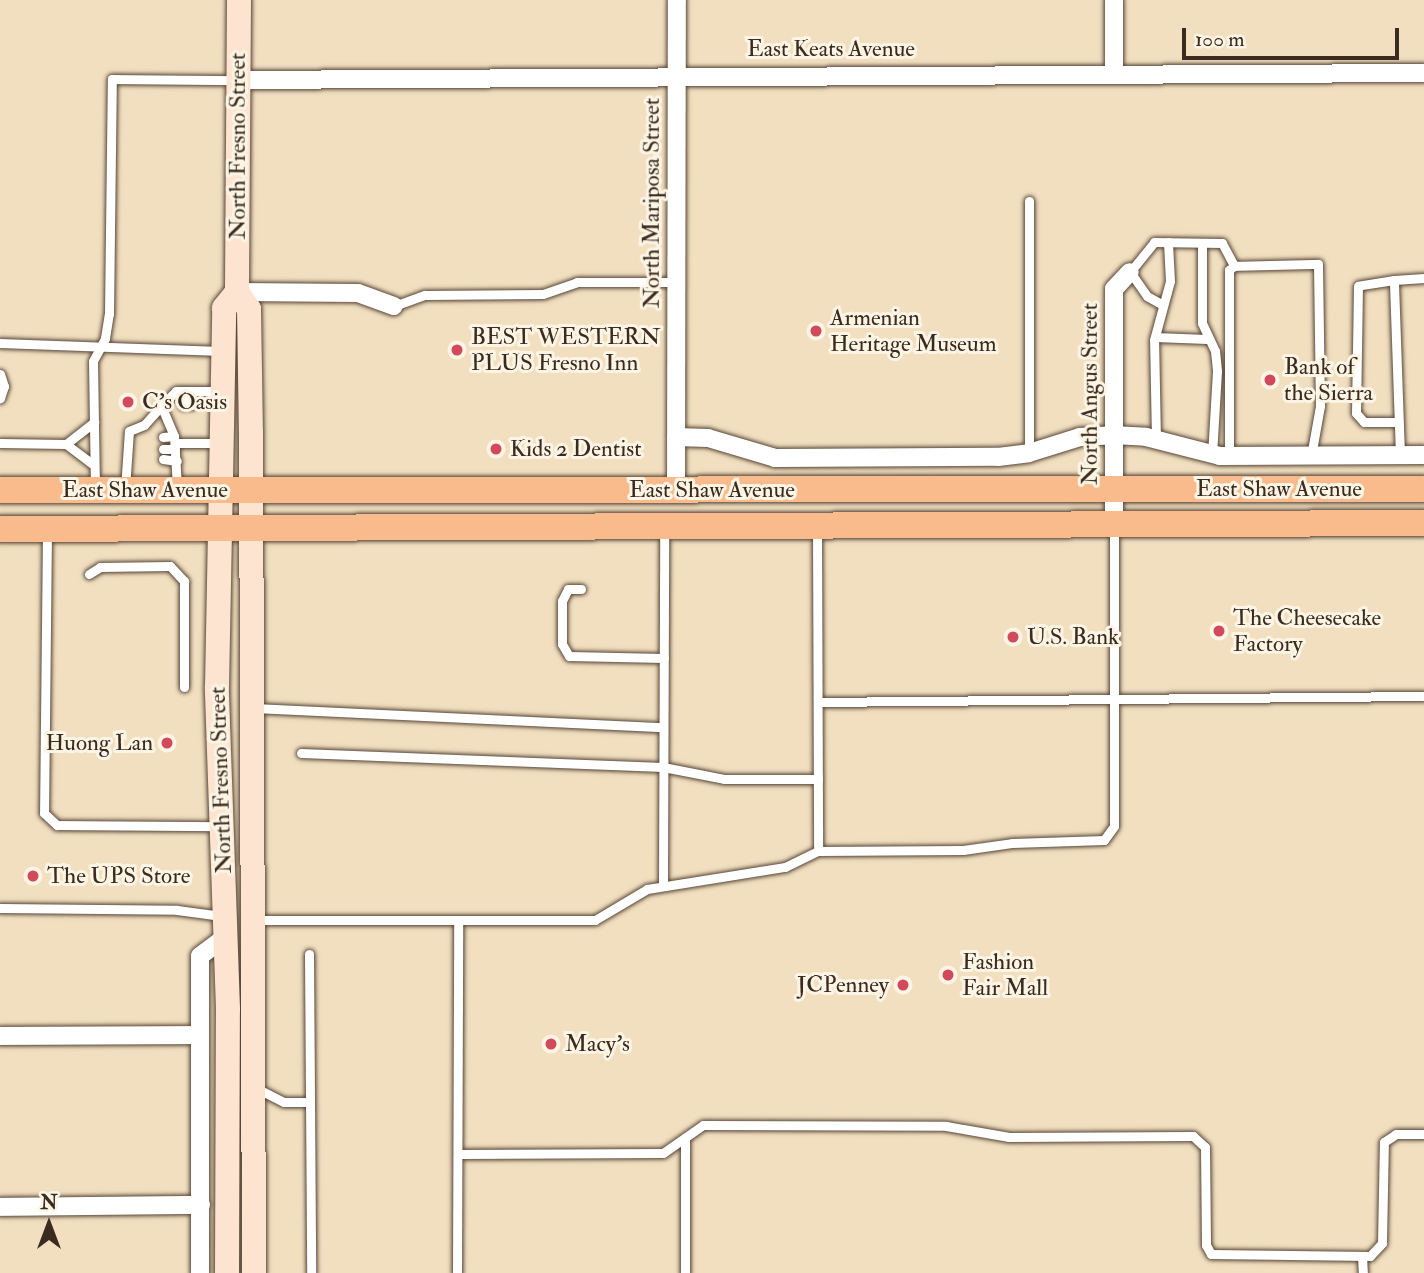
<!DOCTYPE html>
<html>
<head>
<meta charset="utf-8">
<style>
  body { margin:0 }
  #map { position:relative; width:1424px; height:1273px; overflow:hidden; background:#f2dfc0; font-family:"IM FELL Double Pica",serif }
  div>[style] { position:absolute }
  [style*='--x'] { left:calc(var(--x)*1px); top:calc(var(--y)*1px); width:calc(var(--w)*1px); rotate:calc(var(--a)*1deg) }
  .roads { filter:drop-shadow(0 0 2px #564536) drop-shadow(0 0 2px #564536) }
  .lane>* { height:9px; margin:-4.5px; padding:0 4.5px; transform-origin:4.5px; border-radius:4.5px; background:#fff }
  .street>* { height:18px; margin:-9px; padding:0 9px; transform-origin:9px; border-radius:9px; background:#fff }
  .secondary>* { height:24px; margin:-12px; padding:0 12px; transform-origin:12px; border-radius:12px; background:#fde4d1 }
  .primary>* { height:26px; margin:-13px; padding:0 13px; transform-origin:13px; border-radius:13px; background:#fabb8c }
  .dots>* { width:19px; height:19px; translate:-50% -50%; box-sizing:border-box; border:4px solid #fcf5e5; border-radius:50% }
  span { translate:-50% -50%; white-space:nowrap; text-align:center; line-height:1.15; -webkit-text-stroke:6px #fcf5e5; paint-order:stroke }
  .street-label { font-size:23px; color:#3b2a1e }
  .poi-label { font-size:23px; color:#3b2a1e }
  .left { translate:0 -50%; text-align:left }
  .right { translate:-100% -50%; text-align:right }
  .north { position:absolute; left:14px; top:1189px; width:70px; height:70px; -webkit-text-stroke:5px #fcf5e5; paint-order:stroke; rotate:0deg; font-size:19px; font-weight:700; line-height:28px; text-align:center; color:#3b2a1e }
  .north::after { content:''; display:block; margin:auto; width:24px; height:32px; background:#3b2a1e; clip-path:polygon(50% 0,100% 100%,50% 72%,0 100%) }
  .scale { position:absolute; left:1182px; top:28px; width:217px; height:32px; box-sizing:border-box; border:4px solid #3b2a1e; border-top:0; padding-left:9px; font-size:21px; line-height:24px; white-space:nowrap; color:#3b2a1e; -webkit-text-stroke:5px #fcf5e5; paint-order:stroke }
</style>
</head>
<body>
<div id="map">
  <div class="roads">
    <div class="lane">
      <div style="--x:1029;--y:201;--w:252;--a:90"></div>
      <div style="--x:1202;--y:243;--w:80;--a:90"></div>
      <div style="--x:1202;--y:323;--w:31;--a:65"></div>
      <div style="--x:1215;--y:351;--w:20;--a:84"></div>
      <div style="--x:1217;--y:371;--w:84;--a:93.4"></div>
      <div style="--x:1394;--y:280;--w:36;--a:171"></div>
      <div style="--x:1358;--y:286;--w:127;--a:90.9"></div>
      <div style="--x:1356;--y:413;--w:12;--a:48"></div>
      <div style="--x:1364;--y:422;--w:33;--a:0"></div>
      <div style="--x:1163;--y:305;--w:18;--a:-151"></div>
      <div style="--x:1147;--y:296;--w:29;--a:-125"></div>
      <div style="--x:1130;--y:272;--w:38;--a:-51"></div>
      <div style="--x:1154;--y:242;--w:68;--a:0.8"></div>
      <div style="--x:1222;--y:243;--w:26;--a:62"></div>
      <div style="--x:394;--y:306;--w:33;--a:-20"></div>
      <div style="--x:425;--y:295;--w:118;--a:-0.5"></div>
      <div style="--x:543;--y:294;--w:36;--a:-19"></div>
      <div style="--x:577;--y:282;--w:99;--a:0"></div>
      <div style="--x:1155;--y:337;--w:52;--a:2.2"></div>
      <div style="--x:0;--y:343;--w:221;--a:2.1"></div>
      <div style="--x:0;--y:374;--w:13;--a:72"></div>
      <div style="--x:4;--y:386;--w:13;--a:108"></div>
      <div style="--x:183;--y:391;--w:14;--a:90"></div>
      <div style="--x:191;--y:405;--w:14;--a:-86"></div>
      <div style="--x:163;--y:437;--w:11;--a:-5"></div>
      <div style="--x:1156;--y:440;--w:100;--a:-91.1"></div>
      <div style="--x:1154;--y:340;--w:61;--a:-74.8"></div>
      <div style="--x:1170;--y:281;--w:39;--a:-93"></div>
      <div style="--x:0;--y:443;--w:66;--a:0.9"></div>
      <div style="--x:66;--y:444;--w:35;--a:37"></div>
      <div style="--x:175;--y:443;--w:44;--a:0"></div>
      <div style="--x:66;--y:444;--w:36;--a:-38"></div>
      <div style="--x:163;--y:449;--w:12;--a:0"></div>
      <div style="--x:1400;--y:455;--w:175;--a:-92"></div>
      <div style="--x:1394;--y:280;--w:30;--a:-4"></div>
      <div style="--x:1229;--y:456;--w:186;--a:-90"></div>
      <div style="--x:1229;--y:270;--w:6;--a:-39"></div>
      <div style="--x:1234;--y:266;--w:84;--a:-1.4"></div>
      <div style="--x:1318;--y:264;--w:142;--a:89.2"></div>
      <div style="--x:1320;--y:406;--w:51;--a:100.2"></div>
      <div style="--x:163;--y:459;--w:14;--a:8"></div>
      <div style="--x:177;--y:487;--w:51;--a:-93.4"></div>
      <div style="--x:174;--y:436;--w:33;--a:-113"></div>
      <div style="--x:161;--y:406;--w:21;--a:-45"></div>
      <div style="--x:176;--y:391;--w:46;--a:0"></div>
      <div style="--x:95;--y:488;--w:127;--a:-90.9"></div>
      <div style="--x:93;--y:361;--w:26;--a:-62"></div>
      <div style="--x:105;--y:338;--w:24;--a:-81"></div>
      <div style="--x:109;--y:314;--w:235;--a:-89.3"></div>
      <div style="--x:112;--y:79;--w:126;--a:0.5"></div>
      <div style="--x:125;--y:489;--w:58;--a:-86.1"></div>
      <div style="--x:129;--y:431;--w:16;--a:-22"></div>
      <div style="--x:144;--y:425;--w:25;--a:-48"></div>
      <div style="--x:817;--y:527;--w:324;--a:89.8"></div>
      <div style="--x:47;--y:531;--w:282;--a:90.6"></div>
      <div style="--x:44;--y:813;--w:18;--a:43"></div>
      <div style="--x:57;--y:825;--w:163;--a:0.4"></div>
      <div style="--x:89;--y:574;--w:13;--a:-32"></div>
      <div style="--x:100;--y:567;--w:70;--a:-0.8"></div>
      <div style="--x:170;--y:566;--w:21;--a:47"></div>
      <div style="--x:184;--y:581;--w:106;--a:90"></div>
      <div style="--x:581;--y:589;--w:13;--a:180"></div>
      <div style="--x:568;--y:589;--w:13;--a:117"></div>
      <div style="--x:562;--y:601;--w:43;--a:90"></div>
      <div style="--x:562;--y:644;--w:14;--a:60"></div>
      <div style="--x:569;--y:656;--w:95;--a:1.2"></div>
      <div style="--x:818;--y:702;--w:606;--a:-0.57"></div>
      <div style="--x:254;--y:708;--w:409;--a:2.7"></div>
      <div style="--x:301;--y:753;--w:362;--a:2.2"></div>
      <div style="--x:663;--y:767;--w:62;--a:11.1"></div>
      <div style="--x:724;--y:779;--w:94;--a:0"></div>
      <div style="--x:663;--y:885;--w:355;--a:-89.8"></div>
      <div style="--x:0;--y:908;--w:177;--a:0.6"></div>
      <div style="--x:177;--y:910;--w:45;--a:7.6"></div>
      <div style="--x:256;--y:920;--w:339;--a:0"></div>
      <div style="--x:595;--y:920;--w:61;--a:-30.8"></div>
      <div style="--x:647;--y:889;--w:140;--a:-9.1"></div>
      <div style="--x:785;--y:867;--w:37;--a:-26"></div>
      <div style="--x:818;--y:851;--w:145;--a:-0.4"></div>
      <div style="--x:963;--y:850;--w:49;--a:-8.1"></div>
      <div style="--x:1012;--y:843;--w:92;--a:-1.9"></div>
      <div style="--x:1104;--y:840;--w:17;--a:-54"></div>
      <div style="--x:1114;--y:826;--w:301;--a:-90"></div>
      <div style="--x:309;--y:954;--w:319;--a:89.6"></div>
      <div style="--x:256;--y:1088;--w:31;--a:27"></div>
      <div style="--x:284;--y:1102;--w:26;--a:0"></div>
      <div style="--x:458;--y:1154;--w:205;--a:-0.3"></div>
      <div style="--x:663;--y:1153;--w:49;--a:-35"></div>
      <div style="--x:703;--y:1125;--w:243;--a:0.2"></div>
      <div style="--x:946;--y:1126;--w:64;--a:9.9"></div>
      <div style="--x:1009;--y:1137;--w:184;--a:-0.3"></div>
      <div style="--x:1193;--y:1136;--w:16;--a:43"></div>
      <div style="--x:1205;--y:1147;--w:98;--a:89.4"></div>
      <div style="--x:1206;--y:1245;--w:10;--a:61"></div>
      <div style="--x:1211;--y:1254;--w:159;--a:0.7"></div>
      <div style="--x:1370;--y:1256;--w:18;--a:-47"></div>
      <div style="--x:1382;--y:1243;--w:101;--a:-88.9"></div>
      <div style="--x:1384;--y:1142;--w:14;--a:-34"></div>
      <div style="--x:1396;--y:1134;--w:28;--a:0"></div>
      <div style="--x:1362;--y:1256;--w:17;--a:87"></div>
      <div style="--x:457;--y:1273;--w:352;--a:-89.8"></div>
      <div style="--x:685;--y:1273;--w:135;--a:-90"></div>
    </div>
    <div class="street">
      <div style="--x:1114;--y:73;--w:73;--a:-90"></div>
      <div style="--x:238;--y:80;--w:1186;--a:-0.34"></div>
      <div style="--x:237;--y:292;--w:121;--a:0.5"></div>
      <div style="--x:358;--y:293;--w:38;--a:20"></div>
      <div style="--x:676;--y:437;--w:32;--a:2"></div>
      <div style="--x:708;--y:438;--w:70;--a:16.6"></div>
      <div style="--x:775;--y:458;--w:223;--a:-0.3"></div>
      <div style="--x:998;--y:457;--w:31;--a:-7"></div>
      <div style="--x:1029;--y:453;--w:53;--a:-17.4"></div>
      <div style="--x:1080;--y:437;--w:33;--a:-3"></div>
      <div style="--x:1113;--y:435;--w:33;--a:3"></div>
      <div style="--x:1146;--y:437;--w:76;--a:14.4"></div>
      <div style="--x:1220;--y:456;--w:204;--a:-0.3"></div>
      <div style="--x:676;--y:490;--w:490;--a:-89.9"></div>
      <div style="--x:1114;--y:524;--w:235;--a:-90"></div>
      <div style="--x:1114;--y:289;--w:23;--a:-47"></div>
      <div style="--x:0;--y:1036;--w:200;--a:-0.3"></div>
      <div style="--x:0;--y:1207;--w:201;--a:-0.6"></div>
      <div style="--x:200;--y:1273;--w:317;--a:-90"></div>
      <div style="--x:200;--y:956;--w:31;--a:-37"></div>
    </div>
    <div class="secondary">
      <div style="--x:239;--y:0;--w:292;--a:90.4"></div>
      <div style="--x:237;--y:292;--w:21;--a:55"></div>
      <div style="--x:249;--y:309;--w:123;--a:89.1"></div>
      <div style="--x:251;--y:432;--w:841;--a:89.8"></div>
      <div style="--x:227;--y:1273;--w:264;--a:-89.8"></div>
      <div style="--x:228;--y:1009;--w:322;--a:-92"></div>
      <div style="--x:217;--y:687;--w:379;--a:-88.9"></div>
      <div style="--x:224;--y:308;--w:21;--a:-51"></div>
    </div>
    <div class="primary">
      <div style="--x:0;--y:490;--w:1424;--a:-0.04"></div>
      <div style="--x:0;--y:529;--w:1424;--a:-0.24"></div>
    </div>
  </div>
  <div class="dots">
    <div style="left:816px;top:331px;background:#d1495b"></div>
    <div style="left:457px;top:350px;background:#d1495b"></div>
    <div style="left:1270px;top:380px;background:#d1495b"></div>
    <div style="left:128px;top:402px;background:#d1495b"></div>
    <div style="left:496px;top:449px;background:#d1495b"></div>
    <div style="left:1219px;top:631px;background:#d1495b"></div>
    <div style="left:1013px;top:637px;background:#d1495b"></div>
    <div style="left:167px;top:743px;background:#d1495b"></div>
    <div style="left:33px;top:876px;background:#d1495b"></div>
    <div style="left:948px;top:975px;background:#d1495b"></div>
    <div style="left:903px;top:985px;background:#d1495b"></div>
    <div style="left:551px;top:1044px;background:#d1495b"></div>
  </div>
  <div class="street-label">
    <span style="left:831px;top:49px">East Keats Avenue</span>
    <span style="left:238px;top:146px;rotate:-90deg">North Fresno Street</span>
    <span style="left:652px;top:203px;rotate:-90deg">North Mariposa Street</span>
    <span style="left:1090px;top:394px;rotate:-90deg">North Angus Street</span>
    <span style="left:1279px;top:489px">East Shaw Avenue</span>
    <span style="left:145px;top:490px">East Shaw Avenue</span>
    <span style="left:712px;top:490px">East Shaw Avenue</span>
    <span style="left:221px;top:780px;rotate:-92deg">North Fresno Street</span>
  </div>
  <div class="poi-label">
    <span class="left" style="left:830px;top:331px">Armenian<br>Heritage Museum</span>
    <span class="left" style="left:471px;top:350px">BEST WESTERN<br>PLUS Fresno Inn</span>
    <span class="left" style="left:1284px;top:380px">Bank of<br>the Sierra</span>
    <span class="left" style="left:142px;top:402px">C's Oasis</span>
    <span class="left" style="left:510px;top:449px">Kids 2 Dentist</span>
    <span class="left" style="left:1233px;top:631px">The Cheesecake<br>Factory</span>
    <span class="left" style="left:1027px;top:637px">U.S. Bank</span>
    <span class="right" style="left:153px;top:743px">Huong Lan</span>
    <span class="left" style="left:47px;top:876px">The UPS Store</span>
    <span class="left" style="left:962px;top:975px">Fashion<br>Fair Mall</span>
    <span class="right" style="left:889px;top:985px">JCPenney</span>
    <span class="left" style="left:565px;top:1044px">Macy's</span>
  </div>
  <div class="north">N</div>
  <div class="scale">100 m</div>
</div>
</body>
</html>
